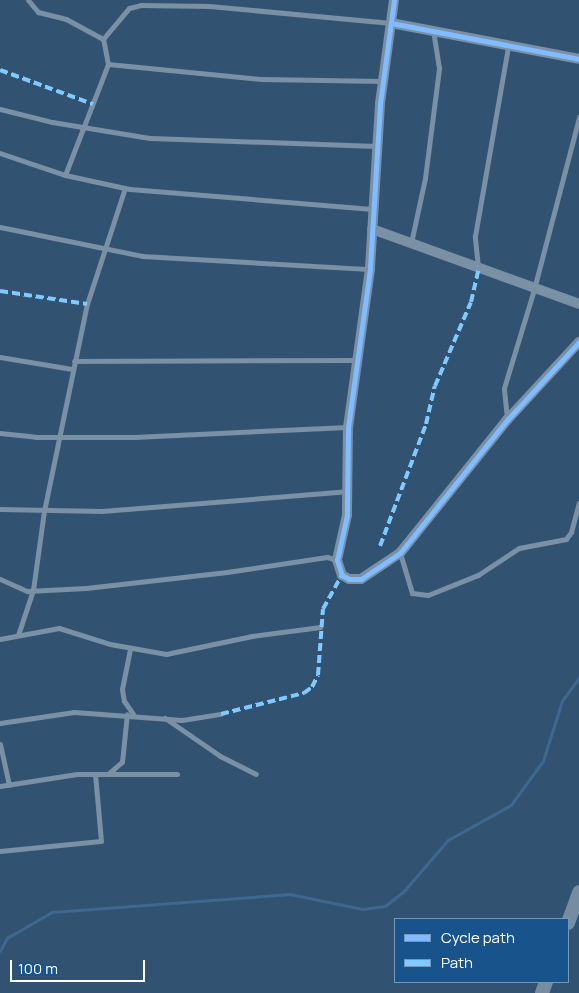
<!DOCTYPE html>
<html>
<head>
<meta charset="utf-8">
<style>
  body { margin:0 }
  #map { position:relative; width:579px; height:993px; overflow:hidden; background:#325271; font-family:Manrope,sans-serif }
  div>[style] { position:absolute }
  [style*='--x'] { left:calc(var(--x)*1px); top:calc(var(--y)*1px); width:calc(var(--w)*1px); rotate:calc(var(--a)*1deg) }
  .stream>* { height:2.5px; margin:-1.25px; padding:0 1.25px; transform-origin:1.25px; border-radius:1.25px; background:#3e688f }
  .lane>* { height:5px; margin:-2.5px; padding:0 2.5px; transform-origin:2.5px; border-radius:2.5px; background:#7990a5 }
  .street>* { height:10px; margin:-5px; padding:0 5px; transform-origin:5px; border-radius:5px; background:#7990a5 }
  .secondary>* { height:14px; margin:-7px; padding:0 7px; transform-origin:7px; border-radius:7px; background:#758ca1 }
  .quiet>* { height:4px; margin-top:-2px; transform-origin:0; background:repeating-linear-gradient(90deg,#80caff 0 8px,transparent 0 12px) }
  .cycleway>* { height:5px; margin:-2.5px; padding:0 2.5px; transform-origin:2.5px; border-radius:2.5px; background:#80bcff }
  span { translate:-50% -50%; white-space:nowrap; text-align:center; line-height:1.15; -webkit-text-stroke:5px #18538b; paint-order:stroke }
  .legend { position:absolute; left:394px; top:918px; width:175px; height:65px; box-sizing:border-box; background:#18538b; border:1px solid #7498b9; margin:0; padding:6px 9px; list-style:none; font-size:15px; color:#fff }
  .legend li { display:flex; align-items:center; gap:10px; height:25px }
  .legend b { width:25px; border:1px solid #7498b9 }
  .scale { position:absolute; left:10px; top:960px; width:135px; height:22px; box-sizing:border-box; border:2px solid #fff; border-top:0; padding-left:6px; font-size:15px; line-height:18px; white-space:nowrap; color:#fff; -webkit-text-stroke:4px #18538b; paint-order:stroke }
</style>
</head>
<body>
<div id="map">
  <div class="stream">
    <div style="--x:0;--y:951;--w:15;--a:-62"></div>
    <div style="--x:7;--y:938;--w:52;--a:-30"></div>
    <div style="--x:52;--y:912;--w:239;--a:-4.3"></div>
    <div style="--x:290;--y:894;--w:75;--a:11.6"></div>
    <div style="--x:363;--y:909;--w:22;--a:-8"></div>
    <div style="--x:385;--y:906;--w:23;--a:-38"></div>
    <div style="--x:403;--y:892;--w:69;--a:-49.1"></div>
    <div style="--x:448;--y:840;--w:72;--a:-29.1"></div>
    <div style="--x:511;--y:805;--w:54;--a:-54"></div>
    <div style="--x:543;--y:761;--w:63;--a:-72.4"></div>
    <div style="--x:562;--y:701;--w:29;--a:-54"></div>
  </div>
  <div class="lane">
    <div style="--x:28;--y:0;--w:16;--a:50"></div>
    <div style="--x:38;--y:12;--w:29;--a:14"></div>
    <div style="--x:66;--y:19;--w:42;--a:28.4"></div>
    <div style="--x:108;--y:64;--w:155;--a:5.6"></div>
    <div style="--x:262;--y:79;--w:120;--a:1"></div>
    <div style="--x:0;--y:109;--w:54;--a:14"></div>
    <div style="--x:52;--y:122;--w:99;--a:9.3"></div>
    <div style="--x:150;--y:138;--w:226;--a:2"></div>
    <div style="--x:0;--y:153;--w:69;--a:18.7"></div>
    <div style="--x:65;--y:175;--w:66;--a:12.2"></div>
    <div style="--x:130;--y:189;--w:243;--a:4.7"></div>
    <div style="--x:65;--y:175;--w:119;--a:-68.8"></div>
    <div style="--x:108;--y:64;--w:25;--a:-101"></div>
    <div style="--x:103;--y:39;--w:40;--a:-50"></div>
    <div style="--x:129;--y:8;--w:12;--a:-14"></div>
    <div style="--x:141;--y:5;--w:68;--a:0.8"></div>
    <div style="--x:209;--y:6;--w:183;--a:5.3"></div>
    <div style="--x:0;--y:227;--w:145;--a:11.5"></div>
    <div style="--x:142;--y:256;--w:228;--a:3.3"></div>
    <div style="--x:411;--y:243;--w:66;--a:-77.8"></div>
    <div style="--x:425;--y:178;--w:111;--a:-82.7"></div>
    <div style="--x:439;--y:68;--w:37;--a:-99"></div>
    <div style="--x:478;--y:267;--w:31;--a:-96"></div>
    <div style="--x:475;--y:236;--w:193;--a:-80.1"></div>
    <div style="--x:0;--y:357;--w:73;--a:9.5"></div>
    <div style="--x:74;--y:361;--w:282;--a:-0.2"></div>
    <div style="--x:507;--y:418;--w:30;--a:-96"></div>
    <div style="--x:504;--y:388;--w:103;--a:-73.1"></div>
    <div style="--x:534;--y:289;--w:178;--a:-75.3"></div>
    <div style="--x:0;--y:433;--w:36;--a:6"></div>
    <div style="--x:36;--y:437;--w:98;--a:0"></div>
    <div style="--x:134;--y:437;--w:214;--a:-2.7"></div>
    <div style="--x:0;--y:509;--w:102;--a:1.1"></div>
    <div style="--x:102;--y:511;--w:248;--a:-4.6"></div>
    <div style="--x:400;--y:553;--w:42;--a:73.3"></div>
    <div style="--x:412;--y:593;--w:16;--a:7"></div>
    <div style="--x:428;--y:595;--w:54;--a:-21.8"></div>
    <div style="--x:478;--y:575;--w:49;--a:-33.4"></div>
    <div style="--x:519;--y:548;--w:48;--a:-10.8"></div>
    <div style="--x:566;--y:539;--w:9;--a:-54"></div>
    <div style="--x:571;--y:532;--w:30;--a:-75"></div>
    <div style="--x:0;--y:579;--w:30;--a:24"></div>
    <div style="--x:27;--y:591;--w:59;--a:-2.9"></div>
    <div style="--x:86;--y:588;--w:142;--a:-6.5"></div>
    <div style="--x:227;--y:572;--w:101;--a:-8.5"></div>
    <div style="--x:327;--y:557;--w:10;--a:17"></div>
    <div style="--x:18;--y:635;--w:47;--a:-71.6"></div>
    <div style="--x:33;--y:590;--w:80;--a:-82.1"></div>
    <div style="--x:44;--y:511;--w:211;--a:-78.3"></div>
    <div style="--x:87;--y:304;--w:122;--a:-71.9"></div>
    <div style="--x:0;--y:639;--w:60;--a:-10.6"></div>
    <div style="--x:59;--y:628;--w:53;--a:17.4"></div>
    <div style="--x:110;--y:644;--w:57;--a:10.1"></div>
    <div style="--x:166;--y:654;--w:88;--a:-11.8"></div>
    <div style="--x:252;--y:636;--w:69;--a:-7.5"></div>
    <div style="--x:130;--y:649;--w:41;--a:101.3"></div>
    <div style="--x:122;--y:689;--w:12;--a:81"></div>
    <div style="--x:124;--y:701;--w:16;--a:55"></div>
    <div style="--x:165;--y:718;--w:67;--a:34.6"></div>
    <div style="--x:220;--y:756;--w:40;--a:26.6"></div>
    <div style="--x:0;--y:723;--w:75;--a:-8.5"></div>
    <div style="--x:74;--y:712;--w:108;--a:4.2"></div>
    <div style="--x:182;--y:720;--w:39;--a:-9"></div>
    <div style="--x:0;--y:744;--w:42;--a:77.6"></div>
    <div style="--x:108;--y:774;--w:18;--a:-41"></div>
    <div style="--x:122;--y:762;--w:48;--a:-84.1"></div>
    <div style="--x:0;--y:786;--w:78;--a:-8.9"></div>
    <div style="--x:77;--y:774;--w:100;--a:0"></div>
    <div style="--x:0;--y:851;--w:101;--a:-5.7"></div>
    <div style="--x:101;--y:841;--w:67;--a:-95.1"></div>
  </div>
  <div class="street">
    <div style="--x:394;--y:0;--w:105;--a:97.7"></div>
    <div style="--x:380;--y:104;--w:165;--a:93.5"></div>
    <div style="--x:370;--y:269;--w:160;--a:97.9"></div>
    <div style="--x:348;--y:427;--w:88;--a:90.7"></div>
    <div style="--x:347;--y:515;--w:46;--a:102.5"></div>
    <div style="--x:337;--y:560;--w:16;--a:72"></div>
    <div style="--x:342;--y:575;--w:8;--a:30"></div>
    <div style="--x:349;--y:579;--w:12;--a:0"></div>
    <div style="--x:361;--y:579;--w:47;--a:-33.7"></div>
    <div style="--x:400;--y:553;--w:171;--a:-51.2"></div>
    <div style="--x:507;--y:420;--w:106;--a:-47.3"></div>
    <div style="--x:391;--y:23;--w:191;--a:10.8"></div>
    <div style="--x:372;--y:229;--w:220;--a:19.9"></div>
  </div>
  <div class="secondary">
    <div style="--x:568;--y:923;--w:33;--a:-70"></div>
    <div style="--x:542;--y:993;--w:12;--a:-70"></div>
  </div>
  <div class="quiet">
    <div style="--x:0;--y:70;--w:99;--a:20.1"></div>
    <div style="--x:0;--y:291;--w:88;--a:8.5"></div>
    <div style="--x:380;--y:546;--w:130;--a:-69.3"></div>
    <div style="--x:426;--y:424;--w:39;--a:-77"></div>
    <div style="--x:435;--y:386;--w:91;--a:-66.8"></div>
    <div style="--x:471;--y:302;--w:36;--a:-77"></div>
    <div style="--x:221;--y:714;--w:86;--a:-14.2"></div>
    <div style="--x:304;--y:693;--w:10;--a:-37"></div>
    <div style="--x:312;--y:687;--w:13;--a:-63"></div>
    <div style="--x:318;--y:675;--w:66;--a:-85.7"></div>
    <div style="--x:323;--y:609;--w:39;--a:-61"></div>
  </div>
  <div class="cycleway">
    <div style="--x:394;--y:0;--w:105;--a:97.7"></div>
    <div style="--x:380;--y:104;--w:165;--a:93.5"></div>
    <div style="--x:370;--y:269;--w:160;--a:97.9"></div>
    <div style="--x:348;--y:427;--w:88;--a:90.7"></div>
    <div style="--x:347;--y:515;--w:46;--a:102.5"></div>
    <div style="--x:337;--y:560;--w:16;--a:72"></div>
    <div style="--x:342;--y:575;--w:8;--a:30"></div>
    <div style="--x:349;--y:579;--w:12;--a:0"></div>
    <div style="--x:361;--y:579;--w:47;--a:-33.7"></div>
    <div style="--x:400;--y:553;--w:171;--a:-51.2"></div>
    <div style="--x:507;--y:420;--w:106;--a:-47.3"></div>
    <div style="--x:391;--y:23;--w:191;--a:10.8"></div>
  </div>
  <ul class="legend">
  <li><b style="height:6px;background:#80bcff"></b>Cycle path</li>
  <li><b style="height:6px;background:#80caff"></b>Path</li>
  </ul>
  <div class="scale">100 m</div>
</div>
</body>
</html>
